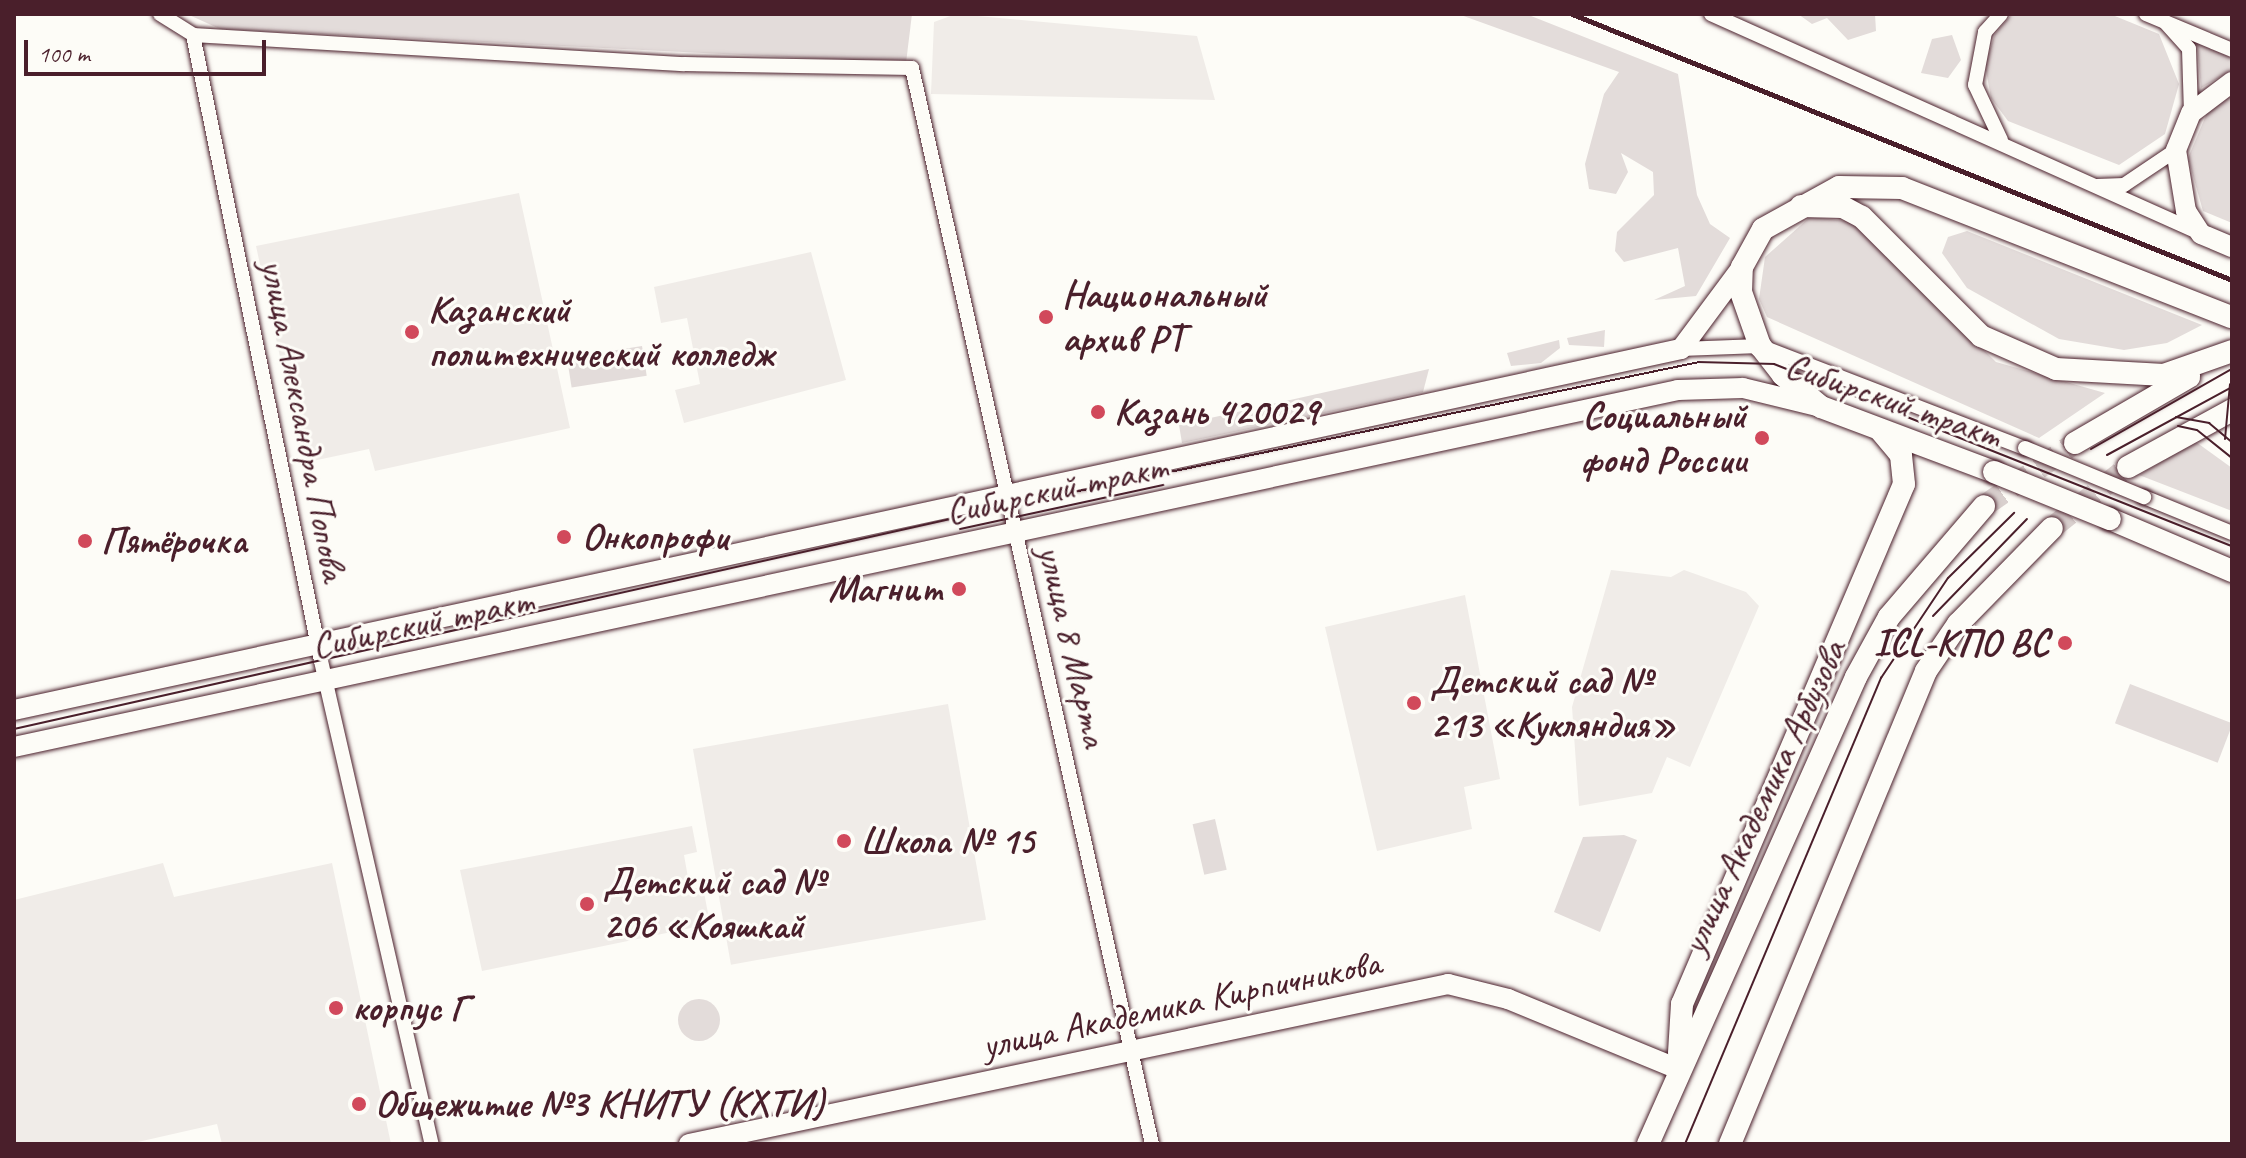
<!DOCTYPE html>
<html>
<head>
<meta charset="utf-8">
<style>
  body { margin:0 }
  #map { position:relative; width:2246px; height:1158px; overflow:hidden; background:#fdfcf7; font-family:Caveat,sans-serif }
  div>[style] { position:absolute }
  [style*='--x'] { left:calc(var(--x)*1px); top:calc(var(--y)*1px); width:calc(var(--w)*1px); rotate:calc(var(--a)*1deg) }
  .built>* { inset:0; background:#f0ece8; transform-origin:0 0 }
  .green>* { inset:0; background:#e3dcda; transform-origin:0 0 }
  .round { border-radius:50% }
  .primary-tunnel>* { height:22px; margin-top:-11px; transform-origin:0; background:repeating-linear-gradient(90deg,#d9d0ce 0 22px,transparent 0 33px) }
  .roads { filter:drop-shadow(0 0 2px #4a1f2b) drop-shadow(0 0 2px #4a1f2b) }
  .street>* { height:14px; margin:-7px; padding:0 7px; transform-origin:7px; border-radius:7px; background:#fdfcf7 }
  .secondary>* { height:20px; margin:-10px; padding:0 10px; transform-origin:10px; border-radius:10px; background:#fdfcf7 }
  .primary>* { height:22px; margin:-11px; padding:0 11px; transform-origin:11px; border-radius:11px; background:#fdfcf7 }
  .tram>* { height:2px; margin:-1px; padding:0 1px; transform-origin:1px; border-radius:1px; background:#4a1f2b }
  .rail>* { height:5px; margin:-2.5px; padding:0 2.5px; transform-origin:2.5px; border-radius:2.5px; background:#4a1f2b }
  .bridges { filter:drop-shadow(0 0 2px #4a1f2b) drop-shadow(0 0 2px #4a1f2b) }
  .street-bridge>* { height:14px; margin:-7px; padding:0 7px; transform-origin:7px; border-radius:7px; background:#fdfcf7 }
  .primary-bridge>* { height:22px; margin:-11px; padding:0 11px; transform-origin:11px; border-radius:11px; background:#fdfcf7 }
  .dots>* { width:22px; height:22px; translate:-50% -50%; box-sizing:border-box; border:4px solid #fdfcf7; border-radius:50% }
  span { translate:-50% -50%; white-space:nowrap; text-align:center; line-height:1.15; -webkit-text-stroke:6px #fdfcf7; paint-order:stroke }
  .poi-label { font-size:38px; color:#4a1f2b; font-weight:700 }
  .left { translate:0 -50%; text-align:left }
  .right { translate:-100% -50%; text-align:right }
  .street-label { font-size:38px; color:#4a1f2b }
  .frame { position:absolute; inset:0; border:16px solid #4a1f2b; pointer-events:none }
  .scale { position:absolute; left:24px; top:40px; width:242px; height:36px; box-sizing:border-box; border:4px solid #4a1f2b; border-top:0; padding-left:10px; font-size:24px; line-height:28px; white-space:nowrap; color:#4a1f2b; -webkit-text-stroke:6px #fdfcf7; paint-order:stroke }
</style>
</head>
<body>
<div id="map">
  <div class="built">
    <div style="clip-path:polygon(956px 14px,1197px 36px,1215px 100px,931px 94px,934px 22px)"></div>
    <div style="clip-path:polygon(519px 193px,570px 428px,375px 471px,369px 449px,303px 463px,256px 246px)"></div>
    <div style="clip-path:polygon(811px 252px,846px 380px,684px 423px,675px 390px,700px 384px,687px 318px,661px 323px,654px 287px)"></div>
    <div style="clip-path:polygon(1611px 570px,1671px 577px,1684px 570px,1746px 592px,1759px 606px,1690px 767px,1667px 757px,1652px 793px,1579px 806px,1572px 707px)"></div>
    <div style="clip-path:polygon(1465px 595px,1500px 779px,1464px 787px,1472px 829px,1377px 851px,1325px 627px)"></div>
    <div style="left:948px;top:704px;width:219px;height:259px;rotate:80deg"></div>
    <div style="clip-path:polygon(692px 826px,697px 852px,684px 855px,690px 889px,703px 887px,710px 924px,482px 971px,460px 870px)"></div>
    <div style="clip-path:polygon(163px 863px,174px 897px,332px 863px,391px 1144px,222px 1144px,217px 1124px,129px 1144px,14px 1144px,14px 900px)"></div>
  </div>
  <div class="green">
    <div style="clip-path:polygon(187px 14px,912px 14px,906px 63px,220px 29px)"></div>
    <div style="clip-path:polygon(1458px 14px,1526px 14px,1678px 74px,1697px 195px,1710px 224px,1730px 238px,1696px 296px,1654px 300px,1685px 286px,1678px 248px,1624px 262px,1615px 251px,1617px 232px,1654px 195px,1653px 172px,1621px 153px,1628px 172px,1616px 194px,1589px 189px,1585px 164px,1604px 94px,1619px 72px)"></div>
    <div style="clip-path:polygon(1798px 14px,1875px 14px,1876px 31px,1848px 40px,1827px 18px,1812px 24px)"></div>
    <div style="clip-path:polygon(2012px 14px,2110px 14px,2159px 34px,2179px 84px,2165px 134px,2119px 165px,2008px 121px,1991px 98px,1985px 65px,1995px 34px)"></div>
    <div style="clip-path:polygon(1952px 35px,1961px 60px,1948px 78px,1921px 73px,1932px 39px)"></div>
    <div style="clip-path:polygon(2197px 43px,2232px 58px,2232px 70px,2201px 88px)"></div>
    <div style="clip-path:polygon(2232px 93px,2232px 223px,2203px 211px,2188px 158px,2210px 106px)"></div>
    <div style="clip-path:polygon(1810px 217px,1855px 222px,1996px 362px,2105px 393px,2039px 438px,1767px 317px,1759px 299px,1765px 257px)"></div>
    <div style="clip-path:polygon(1967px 231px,2202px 325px,2167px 343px,2124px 350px,2059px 339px,1967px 288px,1942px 253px,1948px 237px)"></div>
    <div style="clip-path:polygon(1605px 330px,1604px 347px,1569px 345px,1567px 338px)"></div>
    <div style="clip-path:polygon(1559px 340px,1560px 348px,1541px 363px,1511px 366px,1507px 353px)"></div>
    <div style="left:642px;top:346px;width:30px;height:76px;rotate:81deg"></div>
    <div style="clip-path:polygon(1429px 369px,1423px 392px,1182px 443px,1179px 425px)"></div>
    <div style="clip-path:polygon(2196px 442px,2232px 468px,2232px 511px,2139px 475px)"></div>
    <div style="left:2130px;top:684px;width:110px;height:42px;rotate:21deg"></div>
    <div style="left:1215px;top:819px;width:52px;height:23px;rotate:77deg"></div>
    <div style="clip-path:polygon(1624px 835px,1637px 840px,1600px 932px,1554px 912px,1583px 837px)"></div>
    <div class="round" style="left:678px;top:999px;width:42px;height:42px"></div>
  </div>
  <div class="primary-tunnel">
    <div style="--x:1984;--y:506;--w:111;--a:-34.7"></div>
    <div style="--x:2052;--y:528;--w:97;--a:-38.8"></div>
  </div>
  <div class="roads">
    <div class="street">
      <div style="--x:160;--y:14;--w:39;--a:32"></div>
      <div style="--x:193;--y:35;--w:492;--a:3.4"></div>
      <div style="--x:684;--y:64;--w:228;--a:1"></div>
      <div style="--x:912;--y:68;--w:1102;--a:77.43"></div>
      <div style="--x:1711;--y:14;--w:536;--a:24.13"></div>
      <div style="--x:2146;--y:14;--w:93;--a:22.7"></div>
      <div style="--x:2165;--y:22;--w:36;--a:48"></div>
      <div style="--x:2189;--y:49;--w:64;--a:88.2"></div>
      <div style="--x:193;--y:35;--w:639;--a:78.44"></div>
      <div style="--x:321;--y:661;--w:496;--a:77.1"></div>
      <div style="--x:2001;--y:140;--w:61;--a:-115.3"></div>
      <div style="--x:1975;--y:85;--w:54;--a:-79.3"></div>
      <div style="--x:1985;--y:32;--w:24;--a:-48"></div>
      <div style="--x:2097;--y:186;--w:27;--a:-2"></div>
      <div style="--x:2124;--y:185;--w:63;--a:-33.9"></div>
      <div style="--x:1681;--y:349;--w:79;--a:-2.2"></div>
      <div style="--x:1760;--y:346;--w:284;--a:21.1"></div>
      <div style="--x:2144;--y:497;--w:95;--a:22.2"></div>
    </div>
    <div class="secondary">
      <div style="--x:2232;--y:82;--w:51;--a:142.9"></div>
      <div style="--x:2191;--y:113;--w:40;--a:112"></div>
      <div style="--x:2176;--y:150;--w:62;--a:80.7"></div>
      <div style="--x:2186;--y:211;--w:27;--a:57"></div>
      <div style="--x:2201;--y:234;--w:34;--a:23"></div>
      <div style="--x:14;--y:710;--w:1706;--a:-12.22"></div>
      <div style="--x:1681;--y:349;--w:102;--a:-53.4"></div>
      <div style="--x:14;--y:747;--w:1702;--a:-12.11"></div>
      <div style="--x:1678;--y:390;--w:65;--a:-1.8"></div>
      <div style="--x:1743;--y:388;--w:80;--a:13.7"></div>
      <div style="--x:689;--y:1144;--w:776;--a:-11.9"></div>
      <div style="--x:1448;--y:984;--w:62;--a:14"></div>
      <div style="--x:1508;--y:999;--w:184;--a:22.4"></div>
    </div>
    <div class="primary">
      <div style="--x:1801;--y:206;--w:42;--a:1.4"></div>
      <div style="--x:1843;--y:207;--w:21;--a:28"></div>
      <div style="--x:1862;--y:217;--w:168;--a:45"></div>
      <div style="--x:1981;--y:336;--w:82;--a:23.7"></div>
      <div style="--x:2056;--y:369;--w:108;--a:3.2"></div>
      <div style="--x:2164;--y:375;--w:72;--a:-19.4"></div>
      <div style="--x:2075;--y:443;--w:132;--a:-30.1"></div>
      <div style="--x:2128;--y:467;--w:119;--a:-28.7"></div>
      <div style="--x:1994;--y:472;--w:185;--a:-159.4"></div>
      <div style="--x:1821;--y:407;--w:50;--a:-139.9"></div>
      <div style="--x:1783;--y:375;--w:37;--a:-128"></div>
      <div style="--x:1760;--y:346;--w:57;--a:-109.4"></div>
      <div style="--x:1741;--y:292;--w:25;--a:-88"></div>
      <div style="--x:1742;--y:267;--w:43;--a:-61.1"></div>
      <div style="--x:1763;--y:229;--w:87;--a:-28.9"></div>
      <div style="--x:1839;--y:187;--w:63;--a:0.9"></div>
      <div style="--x:1902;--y:188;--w:354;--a:21.4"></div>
      <div style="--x:2110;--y:519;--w:133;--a:23.1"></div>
      <div style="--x:1679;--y:1053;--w:49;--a:-86.5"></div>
      <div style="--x:1682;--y:1004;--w:565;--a:-66.88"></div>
      <div style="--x:1904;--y:484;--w:29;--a:-96"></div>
      <div style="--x:1901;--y:455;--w:33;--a:-130"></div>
      <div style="--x:1648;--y:1144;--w:511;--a:-65.99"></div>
      <div style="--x:1856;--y:677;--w:68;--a:-61.2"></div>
      <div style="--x:1889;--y:617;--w:146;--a:-49.4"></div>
      <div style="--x:1730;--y:1144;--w:512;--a:-67.49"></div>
      <div style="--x:1926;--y:671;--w:57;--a:-55.8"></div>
      <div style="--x:1958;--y:624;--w:134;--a:-45.6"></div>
    </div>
  </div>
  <div class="tram">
    <div style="--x:2176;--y:417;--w:34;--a:10"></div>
    <div style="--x:2209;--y:423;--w:30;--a:40"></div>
    <div style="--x:2178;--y:426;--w:19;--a:12"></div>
    <div style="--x:2197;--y:430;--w:45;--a:38.7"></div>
    <div style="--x:2225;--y:439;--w:55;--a:-84.8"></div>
    <div style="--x:2091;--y:449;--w:162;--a:-29.6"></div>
    <div style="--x:2107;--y:455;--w:142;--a:-28.5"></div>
    <div style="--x:960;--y:529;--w:208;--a:-12.2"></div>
    <div style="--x:1933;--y:616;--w:135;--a:-45.9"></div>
    <div style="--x:14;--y:729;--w:1051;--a:-12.64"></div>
    <div style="--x:1040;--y:499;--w:673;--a:-11.74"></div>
    <div style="--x:1699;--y:362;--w:75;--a:1.5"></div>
    <div style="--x:1774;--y:364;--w:493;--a:21.7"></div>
    <div style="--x:1685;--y:1144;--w:506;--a:-67.19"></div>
    <div style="--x:1881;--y:678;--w:120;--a:-56.2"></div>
    <div style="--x:1948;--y:578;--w:93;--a:-44.6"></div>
  </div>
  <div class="rail">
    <div style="--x:1572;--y:14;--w:712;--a:21.95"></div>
  </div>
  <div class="bridges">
    <div class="street-bridge">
      <div style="--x:2025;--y:448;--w:129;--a:22.4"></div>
    </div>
    <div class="primary-bridge">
      <div style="--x:1994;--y:472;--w:125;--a:22.1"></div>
    </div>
  </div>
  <div class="dots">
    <div style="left:1046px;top:317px;background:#d1495b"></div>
    <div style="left:412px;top:332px;background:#d1495b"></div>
    <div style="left:1098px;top:412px;background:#d1495b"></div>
    <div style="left:1762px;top:438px;background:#d1495b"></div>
    <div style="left:564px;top:537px;background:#d1495b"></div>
    <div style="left:85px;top:541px;background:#d1495b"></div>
    <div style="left:959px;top:589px;background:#d1495b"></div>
    <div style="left:2065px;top:643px;background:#d1495b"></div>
    <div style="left:1414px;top:703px;background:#d1495b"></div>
    <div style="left:844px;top:841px;background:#d1495b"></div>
    <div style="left:587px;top:904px;background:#d1495b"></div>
    <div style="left:336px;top:1008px;background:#d1495b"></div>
    <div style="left:359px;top:1104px;background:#d1495b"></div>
  </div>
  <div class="poi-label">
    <span class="left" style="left:1062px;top:317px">Национальный<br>архив РТ</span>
    <span class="left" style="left:428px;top:332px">Казанский<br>политехнический колледж</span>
    <span class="left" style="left:1114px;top:412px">Казань 420029</span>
    <span class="right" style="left:1746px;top:438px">Социальный<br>фонд России</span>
    <span class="left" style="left:582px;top:537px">Онкопрофи</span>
    <span class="left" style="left:101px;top:541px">Пятёрочка</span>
    <span class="right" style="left:943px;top:589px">Магнит</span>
    <span class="right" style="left:2049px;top:643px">ICL-КПО ВС</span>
    <span class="left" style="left:1430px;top:703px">Детский сад №<br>213 «Кукляндия»</span>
    <span class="left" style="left:860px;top:841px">Школа № 15</span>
    <span class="left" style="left:603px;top:904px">Детский сад №<br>206 «Кояшкай</span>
    <span class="left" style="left:352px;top:1008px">корпус Г</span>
    <span class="left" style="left:375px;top:1104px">Общежитие №3 КНИТУ (КХТИ)</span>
  </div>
  <div class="street-label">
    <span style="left:1893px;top:400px;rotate:19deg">Сибирский тракт</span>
    <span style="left:304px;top:420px;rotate:79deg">улица Александра Попова</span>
    <span style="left:1056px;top:489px;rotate:-12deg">Сибирский тракт</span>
    <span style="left:422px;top:623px;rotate:-12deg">Сибирский тракт</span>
    <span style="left:1073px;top:646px;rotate:77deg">улица 8 Марта</span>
    <span style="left:1763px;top:797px;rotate:-65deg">улица Академика Арбузова</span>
    <span style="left:1181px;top:1004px;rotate:-12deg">улица Академика Кирпичникова</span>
  </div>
  <div class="frame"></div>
  <div class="scale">100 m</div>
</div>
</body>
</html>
